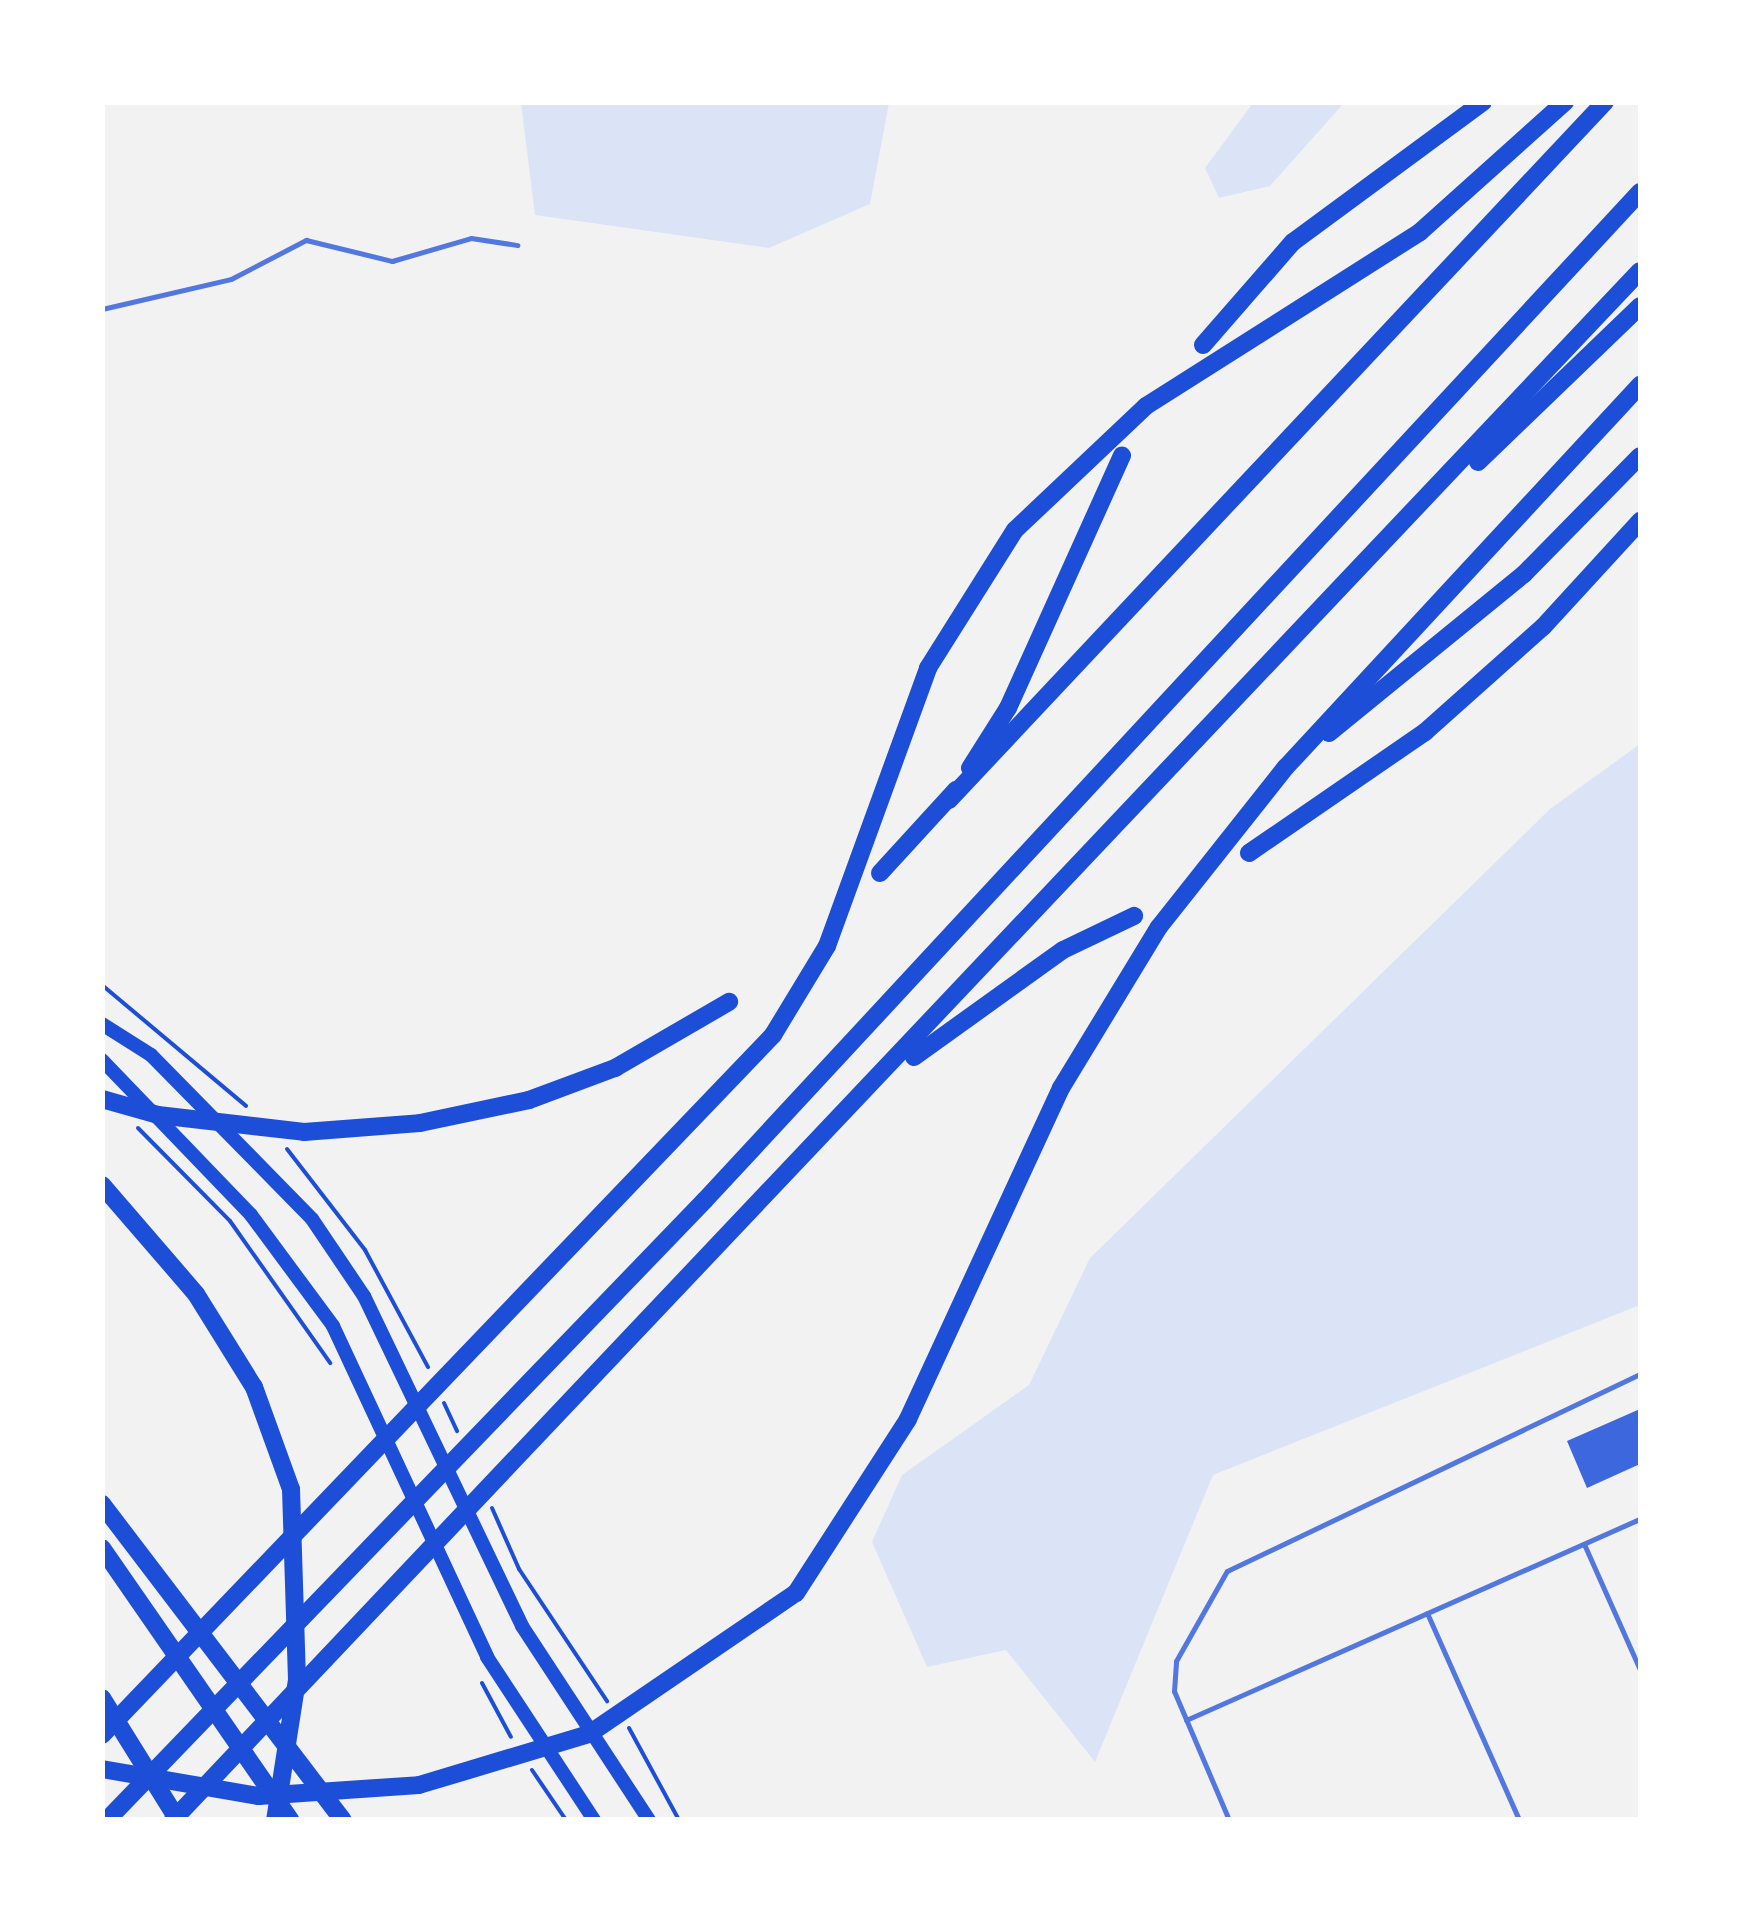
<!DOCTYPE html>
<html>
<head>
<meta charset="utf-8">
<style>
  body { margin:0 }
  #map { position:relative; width:1743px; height:1922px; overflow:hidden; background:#f2f2f2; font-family:Barlow,sans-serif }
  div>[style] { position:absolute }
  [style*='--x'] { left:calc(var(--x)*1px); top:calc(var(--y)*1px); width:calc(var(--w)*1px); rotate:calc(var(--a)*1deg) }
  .green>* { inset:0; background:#dbe4f7 }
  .building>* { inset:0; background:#3d67dc }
  .path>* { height:4px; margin:-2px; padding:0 2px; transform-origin:2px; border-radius:2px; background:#1d4ed8 }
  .service>* { height:5px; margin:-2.5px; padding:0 2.5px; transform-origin:2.5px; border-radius:2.5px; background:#5277de }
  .secondary>* { height:14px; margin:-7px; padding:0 7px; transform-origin:7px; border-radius:7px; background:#1d4ed8 }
  .motorway>* { height:18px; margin:-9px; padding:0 9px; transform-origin:9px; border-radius:9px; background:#1d4ed8 }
  span { translate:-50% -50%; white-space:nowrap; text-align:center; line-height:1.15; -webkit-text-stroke:8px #fff; paint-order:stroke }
  .frame { position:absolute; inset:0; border:105px solid #fff; pointer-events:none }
</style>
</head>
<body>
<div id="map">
  <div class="green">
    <div style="clip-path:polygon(521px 103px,521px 102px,889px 103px,870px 204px,769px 248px,535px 215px)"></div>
    <div style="clip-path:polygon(1253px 103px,1344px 103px,1270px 186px,1219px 198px,1205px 168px)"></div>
    <div style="clip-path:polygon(1640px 744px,1640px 1305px,1213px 1475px,1095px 1762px,1006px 1650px,927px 1667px,872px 1542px,902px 1475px,1029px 1385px,1090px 1258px,1550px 809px)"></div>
  </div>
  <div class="building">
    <div style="clip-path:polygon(1640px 1409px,1640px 1464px,1587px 1488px,1567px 1441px)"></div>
  </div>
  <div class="path">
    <div style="--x:102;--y:985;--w:188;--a:40"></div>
    <div style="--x:138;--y:1128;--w:131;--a:45.3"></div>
    <div style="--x:230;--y:1221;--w:174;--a:54.8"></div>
    <div style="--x:287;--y:1149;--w:128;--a:52.3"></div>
    <div style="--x:365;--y:1250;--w:133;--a:61.7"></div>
    <div style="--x:444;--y:1403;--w:31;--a:65"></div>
    <div style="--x:492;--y:1508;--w:67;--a:66.1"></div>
    <div style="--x:519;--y:1569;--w:159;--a:56.3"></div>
    <div style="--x:482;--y:1683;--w:61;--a:61.8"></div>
    <div style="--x:629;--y:1728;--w:105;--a:61.5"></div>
    <div style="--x:532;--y:1770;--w:60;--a:55.8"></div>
  </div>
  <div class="service">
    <div style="--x:102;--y:309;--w:132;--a:-13.1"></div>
    <div style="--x:231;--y:279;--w:85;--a:-27.5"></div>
    <div style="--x:306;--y:240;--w:89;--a:13.7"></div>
    <div style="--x:392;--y:261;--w:82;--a:-16.2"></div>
    <div style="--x:471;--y:238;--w:47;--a:8.7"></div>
    <div style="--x:1584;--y:1544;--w:138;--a:66"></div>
    <div style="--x:1427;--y:1613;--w:227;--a:66"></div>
    <div style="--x:1186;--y:1720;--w:497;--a:-23.9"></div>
    <div style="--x:1229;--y:1820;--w:140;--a:-113.1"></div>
    <div style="--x:1174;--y:1691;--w:30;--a:-86"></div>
    <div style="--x:1176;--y:1661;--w:103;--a:-60.5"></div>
    <div style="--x:1227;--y:1571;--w:458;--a:-25.5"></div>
  </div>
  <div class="secondary">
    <div style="--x:102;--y:1024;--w:58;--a:32.3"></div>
    <div style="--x:151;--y:1055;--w:230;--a:45.5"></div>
    <div style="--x:312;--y:1219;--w:93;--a:56"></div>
    <div style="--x:364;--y:1296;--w:366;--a:64.4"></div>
    <div style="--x:522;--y:1626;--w:232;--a:56.8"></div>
    <div style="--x:102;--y:1060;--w:215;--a:46.1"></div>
    <div style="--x:251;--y:1215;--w:138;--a:53.5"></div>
    <div style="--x:333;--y:1326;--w:365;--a:65"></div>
    <div style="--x:487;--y:1657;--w:195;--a:56.7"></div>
  </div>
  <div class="motorway">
    <div style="--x:1203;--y:345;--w:137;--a:-48.9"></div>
    <div style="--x:1293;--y:242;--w:236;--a:-36.4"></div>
    <div style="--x:1478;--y:462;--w:225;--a:-43.9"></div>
    <div style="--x:1329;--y:733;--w:252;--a:-39.2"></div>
    <div style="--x:1524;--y:574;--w:165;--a:-45.5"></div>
    <div style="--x:970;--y:768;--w:71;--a:-57.7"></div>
    <div style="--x:1008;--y:708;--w:277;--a:-65.7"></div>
    <div style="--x:949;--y:800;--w:958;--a:-46.78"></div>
    <div style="--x:1249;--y:853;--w:214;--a:-34.5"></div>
    <div style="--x:1425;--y:732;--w:158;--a:-41.7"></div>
    <div style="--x:1543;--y:627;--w:144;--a:-47.5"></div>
    <div style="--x:880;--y:873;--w:113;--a:-47.5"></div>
    <div style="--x:914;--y:1057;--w:183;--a:-35.7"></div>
    <div style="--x:1063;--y:950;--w:79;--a:-25.6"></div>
    <div style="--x:102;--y:1099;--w:58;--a:15.9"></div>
    <div style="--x:158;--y:1115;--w:147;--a:6.6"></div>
    <div style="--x:304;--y:1132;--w:116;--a:-4.4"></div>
    <div style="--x:420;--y:1123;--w:111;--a:-11.9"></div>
    <div style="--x:529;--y:1100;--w:92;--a:-20.4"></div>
    <div style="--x:615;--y:1068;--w:132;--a:-30.1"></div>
    <div style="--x:102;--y:1185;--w:144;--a:49.2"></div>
    <div style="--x:196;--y:1294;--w:110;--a:58.1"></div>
    <div style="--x:254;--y:1387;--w:109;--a:70.1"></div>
    <div style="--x:291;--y:1489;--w:191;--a:88.2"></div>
    <div style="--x:297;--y:1680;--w:142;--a:98.9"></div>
    <div style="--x:102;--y:1504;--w:397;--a:52.7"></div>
    <div style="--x:102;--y:1548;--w:331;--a:55.3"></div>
    <div style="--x:102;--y:1698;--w:144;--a:58.1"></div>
    <div style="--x:102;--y:1735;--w:970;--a:-46.21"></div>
    <div style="--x:773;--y:1035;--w:104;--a:-58.8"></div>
    <div style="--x:827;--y:946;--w:296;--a:-70"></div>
    <div style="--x:928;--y:668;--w:163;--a:-57.8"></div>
    <div style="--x:1015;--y:530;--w:180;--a:-43.4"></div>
    <div style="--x:1146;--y:406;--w:325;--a:-32.4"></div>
    <div style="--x:1420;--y:232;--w:195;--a:-41.9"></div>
    <div style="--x:102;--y:1769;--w:159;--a:9.8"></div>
    <div style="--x:259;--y:1796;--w:160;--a:-3.9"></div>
    <div style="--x:419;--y:1785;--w:177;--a:-16.7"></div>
    <div style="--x:589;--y:1734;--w:250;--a:-34.3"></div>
    <div style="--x:796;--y:1593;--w:207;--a:-57.2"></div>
    <div style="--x:908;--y:1419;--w:365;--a:-65.2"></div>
    <div style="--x:1061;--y:1088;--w:188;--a:-58.7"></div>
    <div style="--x:1159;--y:927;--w:204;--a:-51.6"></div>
    <div style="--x:1286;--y:767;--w:521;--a:-47.18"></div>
    <div style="--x:107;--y:1820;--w:861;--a:-46.03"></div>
    <div style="--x:705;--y:1200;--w:1375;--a:-47.15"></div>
    <div style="--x:173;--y:1820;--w:2133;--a:-46.56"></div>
  </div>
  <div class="frame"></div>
</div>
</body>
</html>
